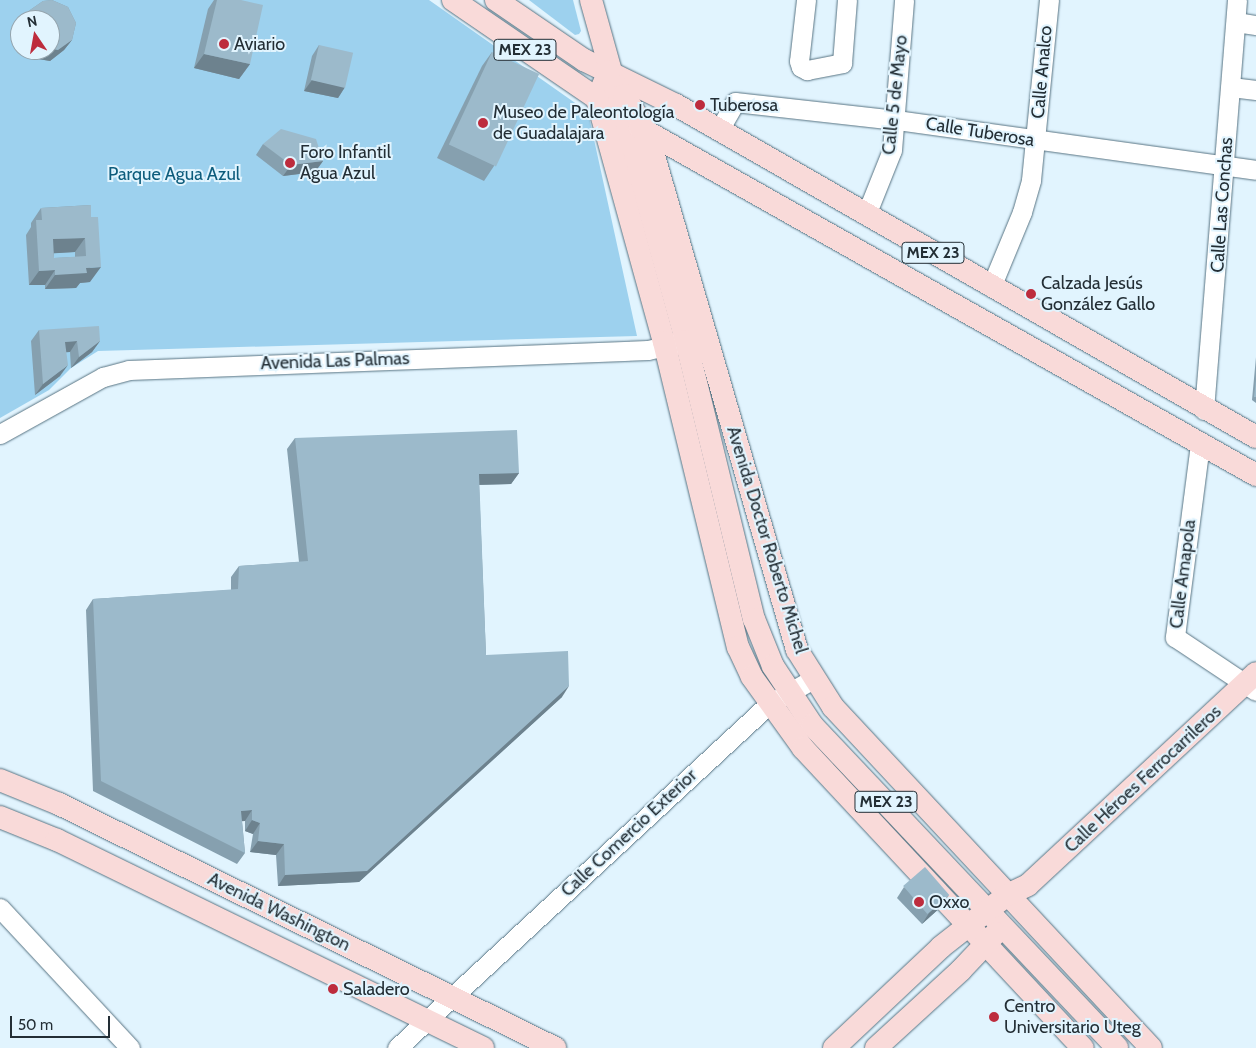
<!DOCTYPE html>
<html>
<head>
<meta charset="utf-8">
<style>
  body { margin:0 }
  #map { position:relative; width:1256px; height:1048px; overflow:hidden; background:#e1f4fe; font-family:Cabin,sans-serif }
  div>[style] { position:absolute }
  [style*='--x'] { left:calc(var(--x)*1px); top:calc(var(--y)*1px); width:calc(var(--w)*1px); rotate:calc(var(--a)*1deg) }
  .green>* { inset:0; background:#9dd1ee }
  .roads { filter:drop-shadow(0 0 1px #587483) drop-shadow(0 0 1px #587483) }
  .minor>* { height:19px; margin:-9.5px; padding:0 9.5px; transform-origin:9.5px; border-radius:9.5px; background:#fff }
  .major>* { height:22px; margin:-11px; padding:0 11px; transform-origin:11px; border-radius:11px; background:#f9dad9 }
  .wall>* { inset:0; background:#86a0af }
  .shaded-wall>* { inset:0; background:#6d828e }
  .building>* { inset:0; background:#9cbacb; transform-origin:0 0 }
  .dots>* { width:14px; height:14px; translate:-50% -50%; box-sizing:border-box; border:2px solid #e1f4fe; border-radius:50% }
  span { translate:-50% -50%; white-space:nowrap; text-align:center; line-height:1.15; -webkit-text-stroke:4px #e1f4fe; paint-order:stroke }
  .shield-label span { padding:1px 4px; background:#e1f4fe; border:1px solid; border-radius:4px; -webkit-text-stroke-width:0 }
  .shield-label { font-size:16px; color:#232e35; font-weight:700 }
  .poi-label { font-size:18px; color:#232e35 }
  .left { translate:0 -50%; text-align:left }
  .street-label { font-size:18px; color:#232e35 }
  .park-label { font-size:18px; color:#0d5c7c }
  .north { position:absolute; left:10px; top:10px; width:50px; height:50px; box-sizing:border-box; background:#e1f4fe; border:1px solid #95a5ae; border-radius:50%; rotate:348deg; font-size:14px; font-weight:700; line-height:20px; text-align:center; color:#232e35 }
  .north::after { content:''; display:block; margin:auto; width:18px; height:22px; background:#bd2c3d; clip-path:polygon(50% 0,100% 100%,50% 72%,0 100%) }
  .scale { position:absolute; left:10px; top:1016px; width:100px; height:22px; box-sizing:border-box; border:2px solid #232e35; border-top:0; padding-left:6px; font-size:15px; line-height:18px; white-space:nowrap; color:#232e35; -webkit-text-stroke:4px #e1f4fe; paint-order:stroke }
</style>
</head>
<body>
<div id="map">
  <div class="green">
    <div style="clip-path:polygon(evenodd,0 0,429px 0,588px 112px,637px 336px,98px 351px,71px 368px,49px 390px,0 418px,0 0,20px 20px,50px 20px,50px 50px,20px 50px,20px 20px)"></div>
    <div style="clip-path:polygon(529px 0,573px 0,581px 31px,579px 34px,575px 35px)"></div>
  </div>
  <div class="roads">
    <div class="minor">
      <div style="--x:806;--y:0;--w:61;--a:96.5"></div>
      <div style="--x:799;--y:61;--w:6;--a:72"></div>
      <div style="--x:801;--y:67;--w:7;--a:27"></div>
      <div style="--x:807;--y:70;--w:36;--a:-11"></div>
      <div style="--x:842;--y:63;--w:63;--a:-85.5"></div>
      <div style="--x:1236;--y:22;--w:20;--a:9"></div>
      <div style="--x:1231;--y:87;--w:25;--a:7"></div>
      <div style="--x:719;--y:130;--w:32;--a:-60"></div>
      <div style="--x:735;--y:102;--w:162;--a:6.4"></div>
      <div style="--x:896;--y:120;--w:363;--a:7.9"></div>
      <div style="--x:866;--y:215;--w:70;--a:-68.2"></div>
      <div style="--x:892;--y:150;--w:150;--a:-85.4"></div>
      <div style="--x:991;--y:287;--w:81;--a:-67.5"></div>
      <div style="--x:1022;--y:212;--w:33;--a:-74"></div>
      <div style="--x:1031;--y:180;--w:181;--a:-84.3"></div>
      <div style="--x:1204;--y:410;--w:411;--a:-85.4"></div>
      <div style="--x:0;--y:434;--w:118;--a:-29"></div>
      <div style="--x:103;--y:377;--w:27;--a:-15"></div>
      <div style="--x:129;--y:370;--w:519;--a:-2.21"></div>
      <div style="--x:648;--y:350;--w:32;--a:-13"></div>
      <div style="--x:1200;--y:444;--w:195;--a:97.4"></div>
      <div style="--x:1175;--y:637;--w:97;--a:33.7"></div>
      <div style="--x:0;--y:908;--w:191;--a:47.1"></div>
      <div style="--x:397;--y:1048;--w:507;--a:-42.76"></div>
      <div style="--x:769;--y:704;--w:51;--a:-29.6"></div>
    </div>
    <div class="major">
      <div style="--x:453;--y:0;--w:189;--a:34.4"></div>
      <div style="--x:496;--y:0;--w:107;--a:34.3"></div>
      <div style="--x:584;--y:60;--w:102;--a:26.1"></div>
      <div style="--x:676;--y:105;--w:668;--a:29.79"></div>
      <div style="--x:591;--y:0;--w:354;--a:74.4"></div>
      <div style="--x:686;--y:341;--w:286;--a:76.3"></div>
      <div style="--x:754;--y:619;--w:51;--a:68"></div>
      <div style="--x:773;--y:666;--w:71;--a:56.5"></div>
      <div style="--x:812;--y:725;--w:444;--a:46.6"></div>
      <div style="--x:609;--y:71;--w:30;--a:113"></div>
      <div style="--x:597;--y:99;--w:252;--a:74.6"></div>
      <div style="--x:664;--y:342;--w:314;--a:76.4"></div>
      <div style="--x:738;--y:647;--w:33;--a:65"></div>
      <div style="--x:752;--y:677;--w:87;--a:54.3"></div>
      <div style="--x:803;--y:748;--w:410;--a:47"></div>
      <div style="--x:624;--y:95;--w:44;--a:58.1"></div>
      <div style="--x:647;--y:132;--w:539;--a:73.85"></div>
      <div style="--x:797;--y:650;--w:67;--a:57.7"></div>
      <div style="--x:833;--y:707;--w:466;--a:47"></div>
      <div style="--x:640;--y:128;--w:707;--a:29.39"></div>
      <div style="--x:0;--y:780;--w:64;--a:22.1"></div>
      <div style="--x:59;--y:804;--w:553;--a:26.19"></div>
      <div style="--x:0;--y:817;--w:61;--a:22"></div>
      <div style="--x:57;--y:840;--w:474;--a:26"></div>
      <div style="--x:834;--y:1048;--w:147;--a:-43.3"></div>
      <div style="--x:941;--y:947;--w:84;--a:-38.2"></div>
      <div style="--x:1007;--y:895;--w:23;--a:-25"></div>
      <div style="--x:1028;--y:885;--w:311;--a:-42.9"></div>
      <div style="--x:876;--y:1048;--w:115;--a:-42.5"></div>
      <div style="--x:961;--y:970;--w:51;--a:-46.6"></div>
    </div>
  </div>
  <div class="wall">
    <div style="clip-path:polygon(52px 0,68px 7px,76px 23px,72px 40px,64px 50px,50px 61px,27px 57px,22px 50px,50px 50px,50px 20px,23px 20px,30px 10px,43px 1px)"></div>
    <div style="clip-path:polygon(214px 0,241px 0,250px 64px,239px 79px,194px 68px,208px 9px)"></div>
    <div style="clip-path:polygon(20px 26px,20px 47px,18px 44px,19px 28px)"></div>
    <div style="clip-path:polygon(319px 45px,345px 87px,338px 98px,304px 91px,312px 56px)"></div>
    <div style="clip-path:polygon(492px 52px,494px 166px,484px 181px,437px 158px,482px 66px)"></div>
    <div style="clip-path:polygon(263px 144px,323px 161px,315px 172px,283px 176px,256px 155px)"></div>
    <div style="clip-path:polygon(evenodd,91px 205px,90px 282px,80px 283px,76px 288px,45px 289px,45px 285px,29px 285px,26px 235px,31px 227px,31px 223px,41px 208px,91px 205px,75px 252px,75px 257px,54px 258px,54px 253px,75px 252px)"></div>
    <div style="clip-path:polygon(39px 330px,100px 341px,92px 352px,71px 368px,70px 352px,66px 352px,60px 376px,35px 395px,31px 341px)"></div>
    <div style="clip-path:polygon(1256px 357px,1256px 403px,1252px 400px)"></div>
    <div style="clip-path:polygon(295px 438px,519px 473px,511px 484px,479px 485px,486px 655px,562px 697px,359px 882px,278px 886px,276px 855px,250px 852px,253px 834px,245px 831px,245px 821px,242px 821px,245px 853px,237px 864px,93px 791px,86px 610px,93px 599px,231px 590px,231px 577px,239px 566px,299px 562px,287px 449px)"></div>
    <div style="clip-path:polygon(904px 887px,942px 906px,922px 924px,897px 898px)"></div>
  </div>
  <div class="shaded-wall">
    <div style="clip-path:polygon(72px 40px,64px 50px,50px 61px,27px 57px,32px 50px,50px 50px,50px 49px)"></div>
    <div style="clip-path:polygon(204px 54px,250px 64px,239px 79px,194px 68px)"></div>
    <div style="clip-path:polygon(312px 80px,345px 87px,338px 98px,304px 91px)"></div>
    <div style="clip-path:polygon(323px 161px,315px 172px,283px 176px,291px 165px)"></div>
    <div style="clip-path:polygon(85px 238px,75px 252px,43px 254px,53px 239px)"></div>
    <div style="clip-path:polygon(101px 267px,90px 282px,80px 283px,76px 288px,45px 289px,55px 275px,86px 268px)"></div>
    <div style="clip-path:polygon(55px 270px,45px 285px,29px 285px,39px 271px)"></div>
    <div style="clip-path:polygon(77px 341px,70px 352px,58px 353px,65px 342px)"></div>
    <div style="clip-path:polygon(100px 341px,92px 352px,71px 368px,79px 357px)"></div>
    <div style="clip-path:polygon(68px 365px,60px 376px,35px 395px,43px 384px)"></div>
    <div style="clip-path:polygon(519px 473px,511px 484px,471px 485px,479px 474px)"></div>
    <div style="clip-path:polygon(569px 686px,562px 697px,359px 882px,278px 886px,285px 875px)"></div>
    <div style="clip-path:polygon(252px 810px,245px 821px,234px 822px,241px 811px)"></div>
    <div style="clip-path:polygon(252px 820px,260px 823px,253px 834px,245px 831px)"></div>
    <div style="clip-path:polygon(258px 841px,284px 844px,276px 855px,250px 852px)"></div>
    <div style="clip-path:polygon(949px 895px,942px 906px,922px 924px,929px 913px)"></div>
  </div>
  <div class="building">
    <div style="clip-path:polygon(52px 0,68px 7px,76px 23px,72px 40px,58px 50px,50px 49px,50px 20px,26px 20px,26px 17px,30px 10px,43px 1px)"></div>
    <div style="clip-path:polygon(217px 0,241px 0,263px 5px,250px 64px,204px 54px)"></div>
    <div style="left:319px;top:45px;width:35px;height:36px;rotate:13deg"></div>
    <div style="left:492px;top:52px;width:52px;height:102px;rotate:25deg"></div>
    <div style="clip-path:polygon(281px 129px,316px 139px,323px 161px,291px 165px,263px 144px)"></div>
    <div style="clip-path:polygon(evenodd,91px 205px,91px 217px,98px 217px,101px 267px,86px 268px,87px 273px,55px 275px,55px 270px,39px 271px,36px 220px,42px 220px,41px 208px,91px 205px,85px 238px,86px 256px,54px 258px,53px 239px,85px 238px)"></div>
    <div style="clip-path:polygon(99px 326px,100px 341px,79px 357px,77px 341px,65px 342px,68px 365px,43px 384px,39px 330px)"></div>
    <div style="clip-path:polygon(1256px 380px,1256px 397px,1254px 397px)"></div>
    <div style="clip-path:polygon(517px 430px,519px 473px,479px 474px,486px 655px,568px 651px,569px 686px,367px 871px,285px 875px,284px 844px,258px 841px,260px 823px,252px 820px,252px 810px,241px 811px,245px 853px,101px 781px,93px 599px,238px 589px,239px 566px,308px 561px,295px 438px)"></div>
    <div style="left:925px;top:867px;width:37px;height:29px;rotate:49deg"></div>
  </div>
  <div class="dots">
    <div style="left:224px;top:44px;background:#bd2c3d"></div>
    <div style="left:700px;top:105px;background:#bd2c3d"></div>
    <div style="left:483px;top:123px;background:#bd2c3d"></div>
    <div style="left:290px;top:163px;background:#bd2c3d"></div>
    <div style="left:1031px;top:294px;background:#bd2c3d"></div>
    <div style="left:919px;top:902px;background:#bd2c3d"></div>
    <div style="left:333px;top:989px;background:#bd2c3d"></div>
    <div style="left:994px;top:1017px;background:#bd2c3d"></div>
  </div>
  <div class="shield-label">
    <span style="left:525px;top:50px">MEX 23</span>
    <span style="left:933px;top:253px">MEX 23</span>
    <span style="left:886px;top:802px">MEX 23</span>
  </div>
  <div class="poi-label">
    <span class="left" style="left:234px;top:44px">Aviario</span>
    <span class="left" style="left:710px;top:105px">Tuberosa</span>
    <span class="left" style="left:493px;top:123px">Museo de Paleontología<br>de Guadalajara</span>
    <span class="left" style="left:300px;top:163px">Foro Infantil<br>Agua Azul</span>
    <span class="left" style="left:1041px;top:294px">Calzada Jesús<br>González Gallo</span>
    <span class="left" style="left:929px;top:902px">Oxxo</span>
    <span class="left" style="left:343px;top:989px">Saladero</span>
    <span class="left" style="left:1004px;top:1017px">Centro<br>Universitario Uteg</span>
  </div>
  <div class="street-label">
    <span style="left:1042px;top:72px;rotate:-85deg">Calle Analco</span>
    <span style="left:895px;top:95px;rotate:-84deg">Calle 5 de Mayo</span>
    <span style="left:980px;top:132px;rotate:9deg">Calle Tuberosa</span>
    <span style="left:1222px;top:205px;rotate:-86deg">Calle Las Conchas</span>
    <span style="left:335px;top:361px;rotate:-2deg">Avenida Las Palmas</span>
    <span style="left:767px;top:540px;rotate:73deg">Avenida Doctor Roberto Michel</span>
    <span style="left:1183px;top:574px;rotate:-83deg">Calle Amapola</span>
    <span style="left:1143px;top:779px;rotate:-43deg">Calle Héroes Ferrocarrileros</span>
    <span style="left:629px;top:833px;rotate:-43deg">Calle Comercio Exterior</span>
    <span style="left:279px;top:912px;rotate:26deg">Avenida Washington</span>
  </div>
  <div class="park-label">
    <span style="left:174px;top:174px">Parque Agua Azul</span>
  </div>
  <div class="north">N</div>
  <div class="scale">50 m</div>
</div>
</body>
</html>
